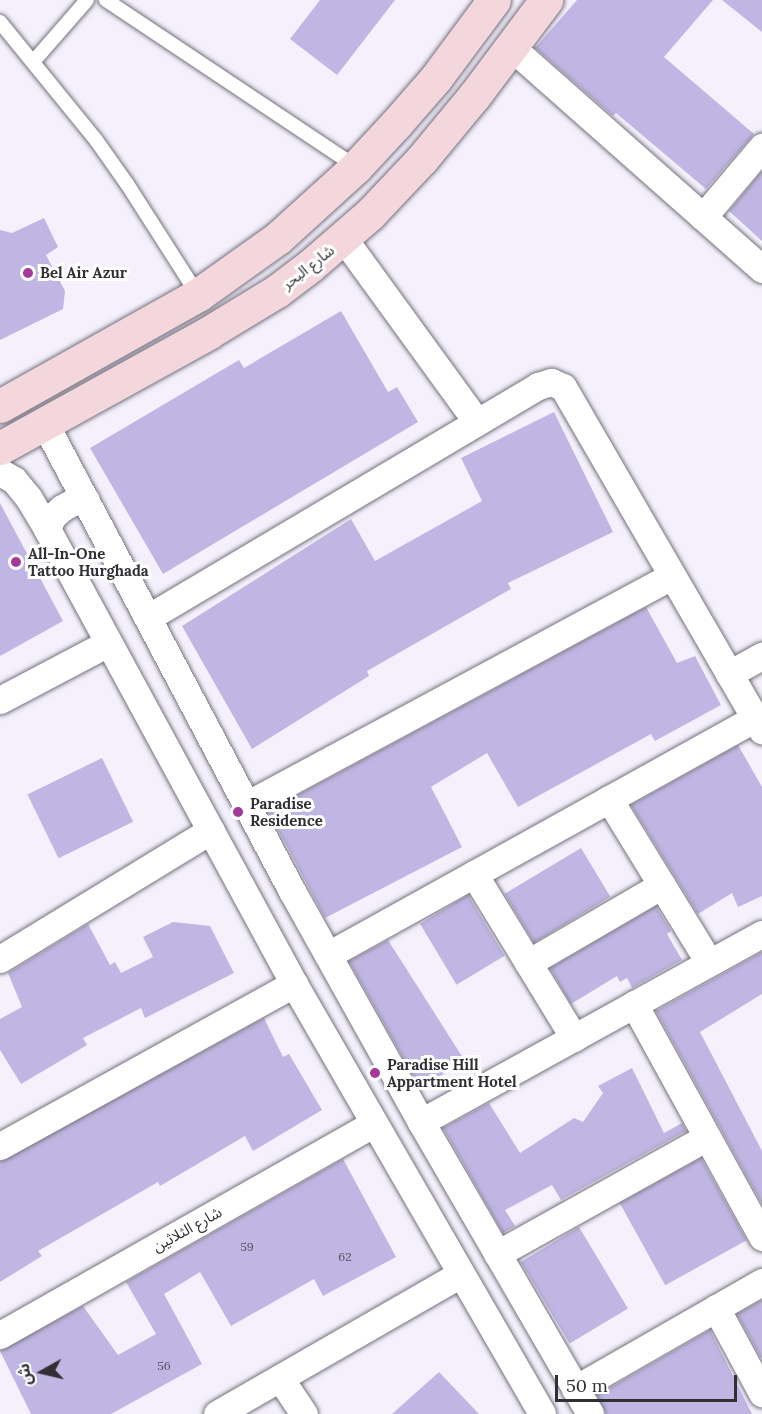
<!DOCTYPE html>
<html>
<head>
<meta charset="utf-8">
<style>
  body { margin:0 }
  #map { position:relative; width:762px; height:1414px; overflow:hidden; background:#f4f1fd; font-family:Lora,"Noto Sans Arabic",serif }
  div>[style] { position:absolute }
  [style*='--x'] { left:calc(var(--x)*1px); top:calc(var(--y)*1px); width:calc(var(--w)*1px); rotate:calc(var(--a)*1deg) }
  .building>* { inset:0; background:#c0b6e3; transform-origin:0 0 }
  .roads { filter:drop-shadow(0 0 2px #75727d) drop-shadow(0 0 2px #75727d) }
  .lane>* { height:14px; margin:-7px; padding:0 7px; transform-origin:7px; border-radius:7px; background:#fff }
  .street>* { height:27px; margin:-13.5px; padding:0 13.5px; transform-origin:13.5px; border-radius:13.5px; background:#fff }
  .secondary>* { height:33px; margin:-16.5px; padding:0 16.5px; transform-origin:16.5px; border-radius:16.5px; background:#f4d7dd }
  .dots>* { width:16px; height:16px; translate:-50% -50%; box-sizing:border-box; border:3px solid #fff; border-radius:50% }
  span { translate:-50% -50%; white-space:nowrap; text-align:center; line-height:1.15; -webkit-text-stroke:6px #fff; paint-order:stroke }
  .number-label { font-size:12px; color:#555160 }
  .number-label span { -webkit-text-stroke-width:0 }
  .street-label { font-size:15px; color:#312f34 }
  .poi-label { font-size:15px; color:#312f34; font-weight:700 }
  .left { translate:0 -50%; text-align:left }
  .north { position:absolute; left:12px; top:1342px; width:60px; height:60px; -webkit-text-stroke:4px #fff; paint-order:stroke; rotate:262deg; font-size:16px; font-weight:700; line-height:24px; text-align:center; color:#312f34 }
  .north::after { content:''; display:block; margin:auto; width:21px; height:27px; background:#312f34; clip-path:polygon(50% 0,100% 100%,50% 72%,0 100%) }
  .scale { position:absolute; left:555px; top:1375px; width:182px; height:27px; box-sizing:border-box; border:3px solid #312f34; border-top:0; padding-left:8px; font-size:18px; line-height:21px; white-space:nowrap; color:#312f34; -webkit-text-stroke:4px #fff; paint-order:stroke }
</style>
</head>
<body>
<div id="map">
  <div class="building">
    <div style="clip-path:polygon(320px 0,395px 0,337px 75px,290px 39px)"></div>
    <div style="clip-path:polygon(577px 0,713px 0,664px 57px,754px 134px,706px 189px,616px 113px,613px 116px,535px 48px)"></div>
    <div style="clip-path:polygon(722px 0,762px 0,762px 32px)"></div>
    <div style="clip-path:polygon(762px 171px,762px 241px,729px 211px)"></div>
    <div style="clip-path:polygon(44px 218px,58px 247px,46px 255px,65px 291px,63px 309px,0 340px,0 230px,12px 233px)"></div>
    <div style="clip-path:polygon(341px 311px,388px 392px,397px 387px,418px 422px,163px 574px,90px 448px,239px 360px,244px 368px)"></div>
    <div style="clip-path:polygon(554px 412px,613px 532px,508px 583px,511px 589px,367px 671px,369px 676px,252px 749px,182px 626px,351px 519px,375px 561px,482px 501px,461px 458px)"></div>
    <div style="clip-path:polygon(0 503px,63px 621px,0 656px)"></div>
    <div style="clip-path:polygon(646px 607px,677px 663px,695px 656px,721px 705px,655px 741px,651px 734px,518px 807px,487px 753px,431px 787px,462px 847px,325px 918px,268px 811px)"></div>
    <div style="clip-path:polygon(738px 745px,762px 787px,762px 896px,738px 907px,732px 893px,698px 914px,631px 805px)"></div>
    <div style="left:102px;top:758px;width:71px;height:83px;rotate:64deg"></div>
    <div style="left:581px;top:848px;width:57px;height:89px;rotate:59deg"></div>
    <div style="left:468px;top:895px;width:71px;height:56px;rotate:59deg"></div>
    <div style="clip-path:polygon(656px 906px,671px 931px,667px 934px,682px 960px,632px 988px,627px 978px,620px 982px,617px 976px,571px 1004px,550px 968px)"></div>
    <div style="clip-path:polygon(173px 922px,210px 926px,234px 973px,145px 1018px,141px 1008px,83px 1038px,87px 1045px,21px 1084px,0 1050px,0 1019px,22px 1007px,8px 973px,88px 924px,110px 965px,115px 962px,121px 973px,153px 957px,143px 937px)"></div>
    <div style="clip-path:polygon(388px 940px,465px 1061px,420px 1088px,349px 961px)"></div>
    <div style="clip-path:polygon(762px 952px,762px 994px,700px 1032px,762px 1151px,762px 1204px,656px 1011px)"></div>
    <div style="clip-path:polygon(264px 1018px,283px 1057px,289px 1054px,322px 1110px,253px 1151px,245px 1136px,160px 1186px,158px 1182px,38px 1251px,42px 1256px,0 1282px,0 1162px)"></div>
    <div style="clip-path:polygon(632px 1068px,664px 1133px,682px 1123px,686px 1131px,561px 1200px,552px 1185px,505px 1210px,515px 1226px,503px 1233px,443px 1128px,489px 1103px,520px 1153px,574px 1118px,583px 1122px,603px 1093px,598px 1086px)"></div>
    <div style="left:701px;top:1158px;width:94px;height:93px;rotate:61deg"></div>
    <div style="clip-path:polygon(343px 1159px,396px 1257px,323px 1296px,314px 1279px,231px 1326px,200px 1272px,164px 1294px,202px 1364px,111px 1414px,31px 1414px,0 1351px,83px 1306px,118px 1355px,156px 1334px,126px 1282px)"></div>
    <div style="left:579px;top:1227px;width:95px;height:68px;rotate:59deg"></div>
    <div style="clip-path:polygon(762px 1300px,762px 1357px,761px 1358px,737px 1314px)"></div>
    <div style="clip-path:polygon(710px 1330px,752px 1414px,606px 1414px,597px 1395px)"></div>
    <div style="clip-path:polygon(439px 1372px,479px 1414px,392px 1414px)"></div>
  </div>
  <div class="roads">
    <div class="lane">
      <div style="--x:106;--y:0;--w:301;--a:33.7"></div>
      <div style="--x:0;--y:22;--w:152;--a:50.9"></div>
      <div style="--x:96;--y:140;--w:54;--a:54.8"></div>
      <div style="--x:127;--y:184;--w:132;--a:57.4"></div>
      <div style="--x:33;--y:62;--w:82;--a:-48.9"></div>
    </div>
    <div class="street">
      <div style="--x:511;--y:47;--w:335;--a:41.5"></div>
      <div style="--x:703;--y:217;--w:92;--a:-49.9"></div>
      <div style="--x:344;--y:239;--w:226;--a:54"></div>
      <div style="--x:45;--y:424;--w:528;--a:62.13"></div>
      <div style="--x:292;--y:891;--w:265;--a:60.8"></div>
      <div style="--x:421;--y:1122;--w:337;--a:59.9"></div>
      <div style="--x:0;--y:472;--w:16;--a:30"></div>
      <div style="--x:14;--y:480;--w:22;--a:51"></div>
      <div style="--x:28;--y:497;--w:37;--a:59"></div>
      <div style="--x:47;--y:529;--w:518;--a:61.5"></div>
      <div style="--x:294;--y:984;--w:496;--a:60"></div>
      <div style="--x:47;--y:529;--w:13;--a:-67"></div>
      <div style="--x:52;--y:517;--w:13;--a:-42"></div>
      <div style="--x:62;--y:508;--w:13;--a:-29"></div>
      <div style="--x:73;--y:502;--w:13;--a:-9"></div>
      <div style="--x:149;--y:617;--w:452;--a:-30.7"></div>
      <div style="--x:538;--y:386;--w:14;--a:-17"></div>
      <div style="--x:551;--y:382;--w:13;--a:23"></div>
      <div style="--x:563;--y:387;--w:397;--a:59.9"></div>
      <div style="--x:729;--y:674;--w:38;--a:-29"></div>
      <div style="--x:0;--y:700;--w:122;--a:-27.8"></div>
      <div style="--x:609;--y:799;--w:191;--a:58.5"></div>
      <div style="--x:248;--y:804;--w:481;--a:-28.3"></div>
      <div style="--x:474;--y:874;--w:192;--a:58.6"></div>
      <div style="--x:328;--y:955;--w:488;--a:-29"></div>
      <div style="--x:0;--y:959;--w:247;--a:-31.4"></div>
      <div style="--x:528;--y:963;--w:155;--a:-30.2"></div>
      <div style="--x:634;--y:1004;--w:266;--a:61.2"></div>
      <div style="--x:421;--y:1122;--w:389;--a:-28.9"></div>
      <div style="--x:0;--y:1146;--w:336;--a:-28.9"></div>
      <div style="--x:497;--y:1254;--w:240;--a:-29.1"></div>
      <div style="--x:716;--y:1308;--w:97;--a:61.6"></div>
      <div style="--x:0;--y:1335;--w:430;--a:-29.5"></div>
      <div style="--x:280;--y:1378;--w:43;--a:56.3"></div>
      <div style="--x:575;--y:1389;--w:215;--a:-29.8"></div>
      <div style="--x:217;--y:1414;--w:280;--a:-29.9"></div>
    </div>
    <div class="secondary">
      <div style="--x:0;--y:406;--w:227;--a:-29.3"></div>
      <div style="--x:198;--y:295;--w:98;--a:-35.5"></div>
      <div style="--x:278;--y:238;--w:105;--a:-42.3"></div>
      <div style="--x:356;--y:167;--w:59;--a:-47.1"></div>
      <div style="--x:396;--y:124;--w:61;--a:-49"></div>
      <div style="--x:436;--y:78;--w:97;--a:-53.4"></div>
      <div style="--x:0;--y:448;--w:238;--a:-28.9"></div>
      <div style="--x:208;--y:333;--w:81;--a:-31.3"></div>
      <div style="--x:277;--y:291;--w:41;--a:-37.1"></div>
      <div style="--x:310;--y:266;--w:79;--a:-40.9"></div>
      <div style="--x:370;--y:214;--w:76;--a:-46.6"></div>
      <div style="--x:422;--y:159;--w:83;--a:-50.4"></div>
      <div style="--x:475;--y:95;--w:119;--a:-53.2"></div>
    </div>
  </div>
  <div class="dots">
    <div style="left:28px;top:273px;background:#a53999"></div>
    <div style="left:16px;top:562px;background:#a53999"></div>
    <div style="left:238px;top:812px;background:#a53999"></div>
    <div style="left:375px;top:1073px;background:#a53999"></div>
  </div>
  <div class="number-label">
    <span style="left:247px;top:1247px">59</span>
    <span style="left:345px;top:1257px">62</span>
    <span style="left:164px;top:1366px">56</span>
  </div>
  <div class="street-label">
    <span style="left:308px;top:267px;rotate:-38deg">شارع البحر</span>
    <span style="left:187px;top:1229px;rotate:-29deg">شارع الثلاثين</span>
  </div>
  <div class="poi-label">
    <span class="left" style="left:40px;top:273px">Bel Air Azur</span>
    <span class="left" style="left:28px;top:562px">All-In-One<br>Tattoo Hurghada</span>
    <span class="left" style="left:250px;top:812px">Paradise<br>Residence</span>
    <span class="left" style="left:387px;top:1073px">Paradise Hill<br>Appartment Hotel</span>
  </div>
  <div class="north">ش</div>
  <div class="scale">50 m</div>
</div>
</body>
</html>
